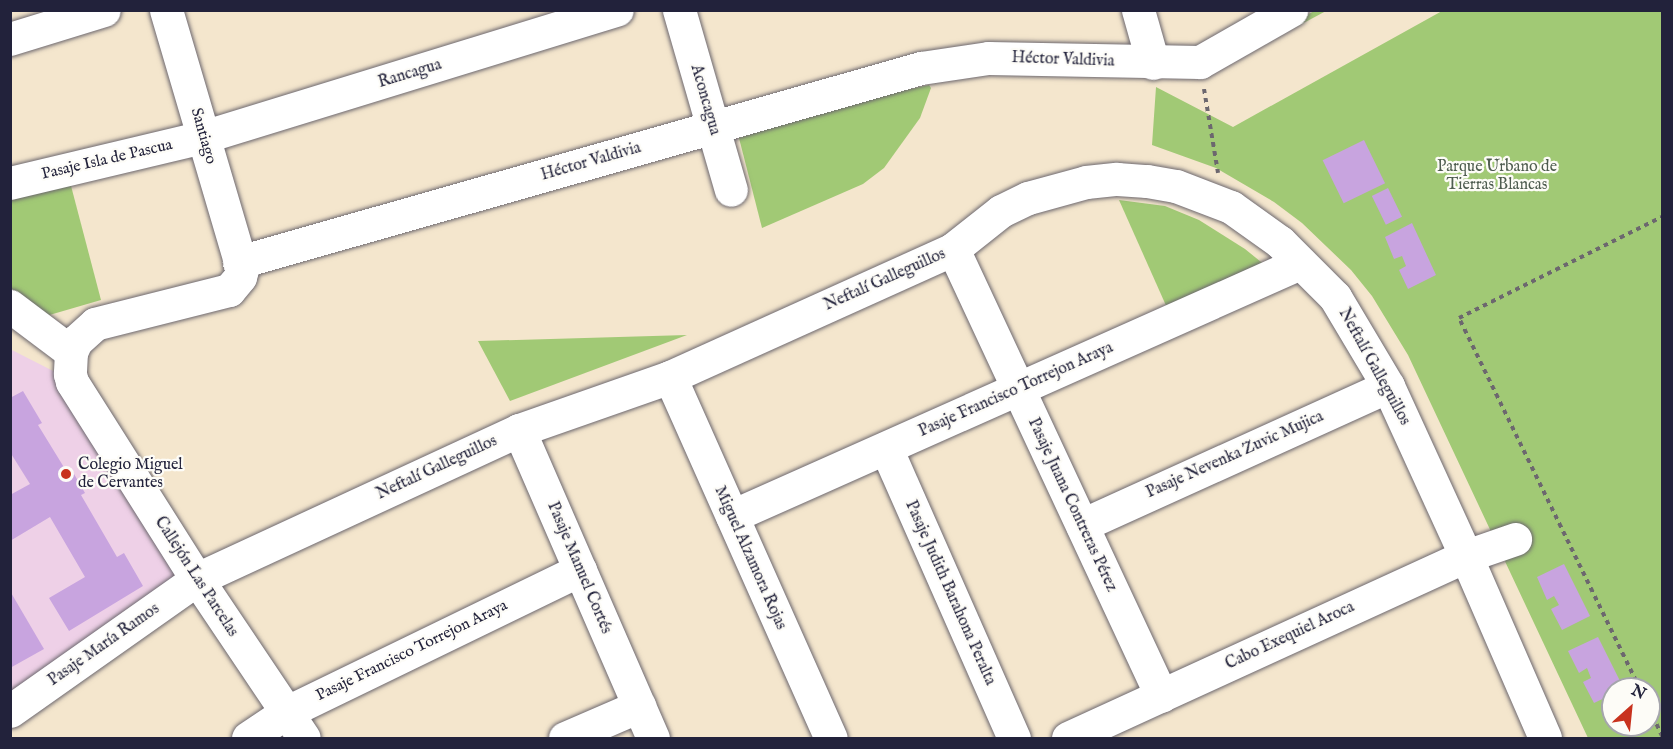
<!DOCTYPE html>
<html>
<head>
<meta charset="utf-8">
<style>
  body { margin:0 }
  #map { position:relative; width:1673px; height:749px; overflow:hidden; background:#f4e6cd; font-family:"IM FELL English",serif }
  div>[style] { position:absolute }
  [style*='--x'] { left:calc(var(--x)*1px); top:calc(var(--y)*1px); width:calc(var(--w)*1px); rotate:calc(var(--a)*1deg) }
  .built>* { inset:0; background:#eed0e7 }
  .green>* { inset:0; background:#a1c975 }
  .building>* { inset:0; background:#c8a4df; transform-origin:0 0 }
  .path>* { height:4px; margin-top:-2px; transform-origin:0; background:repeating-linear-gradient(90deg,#6c676e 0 4.5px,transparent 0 9px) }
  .roads { filter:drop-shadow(0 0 2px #6c676e) drop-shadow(0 0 2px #6c676e) }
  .minor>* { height:33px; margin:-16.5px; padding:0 16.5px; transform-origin:16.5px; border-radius:16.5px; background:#fff }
  .dots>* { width:16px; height:16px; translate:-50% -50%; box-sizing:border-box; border:3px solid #fdfcf7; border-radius:50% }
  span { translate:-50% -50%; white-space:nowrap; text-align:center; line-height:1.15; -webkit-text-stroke:4.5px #fdfcf7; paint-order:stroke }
  .street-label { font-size:16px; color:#22223b }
  .park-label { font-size:16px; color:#4e5c4f }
  .poi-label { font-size:16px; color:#22223b }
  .left { translate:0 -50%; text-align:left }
  .frame { position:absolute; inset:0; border:12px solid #22223b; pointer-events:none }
  .north { position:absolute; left:1601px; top:677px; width:60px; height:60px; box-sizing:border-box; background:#fdfcf7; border:2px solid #a5a5ac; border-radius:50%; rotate:27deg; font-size:16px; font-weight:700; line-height:24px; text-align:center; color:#22223b }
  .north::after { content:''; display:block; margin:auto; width:21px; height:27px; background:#c8321e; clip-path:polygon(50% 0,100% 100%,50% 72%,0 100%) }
</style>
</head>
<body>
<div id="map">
  <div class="built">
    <div style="clip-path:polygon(10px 349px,61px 375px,182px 574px,10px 693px)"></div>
  </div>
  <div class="green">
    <div style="clip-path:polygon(1314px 11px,1326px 11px,1231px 62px,1230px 58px)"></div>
    <div style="clip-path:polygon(evenodd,1442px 11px,1662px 11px,1662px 738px,1588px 738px,1408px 355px,1372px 296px,1351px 270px,1302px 223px,1274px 202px,1216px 168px,1152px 145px,1156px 87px,1233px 127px,1442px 11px,1613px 689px,1649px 689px,1649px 725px,1613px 725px,1613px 689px)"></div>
    <div style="clip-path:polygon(929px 85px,931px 88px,920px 118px,884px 168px,863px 184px,762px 228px,739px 138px,852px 102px)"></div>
    <div style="clip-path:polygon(70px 182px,101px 300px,46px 316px,11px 288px,10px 196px)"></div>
    <div style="clip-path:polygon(1119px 200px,1165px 206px,1199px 220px,1245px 249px,1266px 266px,1168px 310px)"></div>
    <div style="clip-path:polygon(687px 335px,510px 401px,478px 341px)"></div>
  </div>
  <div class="building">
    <div style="left:1364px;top:140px;width:48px;height:46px;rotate:64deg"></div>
    <div style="left:1388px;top:188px;width:32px;height:18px;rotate:64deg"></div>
    <div style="clip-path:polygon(1412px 223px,1436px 275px,1408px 289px,1399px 270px,1406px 266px,1402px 256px,1394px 259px,1385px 237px)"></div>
    <div style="clip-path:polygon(23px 391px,42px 423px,38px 425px,65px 469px,70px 467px,85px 493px,81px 495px,117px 557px,124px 553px,143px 586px,69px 631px,49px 598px,85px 577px,50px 517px,10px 541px,10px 495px,30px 484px,10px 452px,10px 398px)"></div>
    <div style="clip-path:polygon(1564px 564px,1590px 616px,1562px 630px,1551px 609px,1559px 605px,1554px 596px,1547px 600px,1537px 577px)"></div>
    <div style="clip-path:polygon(10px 591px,44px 649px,10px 668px)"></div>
    <div style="clip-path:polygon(1598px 637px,1624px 689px,1613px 689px,1613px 694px,1594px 703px,1583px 682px,1591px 678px,1587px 668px,1579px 673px,1568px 651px)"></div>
  </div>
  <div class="path">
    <div style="--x:1204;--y:89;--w:85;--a:80.5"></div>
    <div style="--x:1640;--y:689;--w:413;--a:-116"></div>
    <div style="--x:1459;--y:318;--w:227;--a:-26.5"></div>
    <div style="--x:1649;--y:708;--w:31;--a:65"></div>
  </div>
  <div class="roads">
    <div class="minor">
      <div style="--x:166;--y:10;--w:270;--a:73.6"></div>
      <div style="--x:242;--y:269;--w:8;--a:104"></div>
      <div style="--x:240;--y:277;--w:17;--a:130"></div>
      <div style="--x:229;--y:290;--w:138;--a:165.8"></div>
      <div style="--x:95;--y:324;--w:25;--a:138"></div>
      <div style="--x:76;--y:341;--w:12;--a:114"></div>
      <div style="--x:71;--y:352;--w:22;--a:93"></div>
      <div style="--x:70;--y:374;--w:8;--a:76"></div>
      <div style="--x:72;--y:382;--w:222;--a:57.7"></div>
      <div style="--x:191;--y:570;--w:202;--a:56.1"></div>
      <div style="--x:679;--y:10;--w:187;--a:73.9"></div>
      <div style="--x:1138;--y:10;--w:55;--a:74.2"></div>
      <div style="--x:10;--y:39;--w:98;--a:-17.1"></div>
      <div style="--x:10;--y:183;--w:198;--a:-13.4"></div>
      <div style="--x:203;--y:137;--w:433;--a:-17.1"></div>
      <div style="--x:953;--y:249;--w:493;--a:65"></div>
      <div style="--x:239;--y:262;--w:709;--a:-15.88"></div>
      <div style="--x:921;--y:68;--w:68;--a:-8.5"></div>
      <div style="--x:988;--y:58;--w:212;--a:1.1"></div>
      <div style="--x:1200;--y:62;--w:105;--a:-29.7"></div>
      <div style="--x:10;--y:306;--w:76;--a:37"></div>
      <div style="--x:670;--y:377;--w:395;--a:66"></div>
      <div style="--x:519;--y:430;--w:336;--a:66.5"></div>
      <div style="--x:886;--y:448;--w:317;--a:66.2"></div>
      <div style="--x:732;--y:516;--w:622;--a:-24.01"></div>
      <div style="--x:1082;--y:525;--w:336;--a:-24.4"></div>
      <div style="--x:10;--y:711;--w:229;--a:-35.2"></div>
      <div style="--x:197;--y:579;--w:355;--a:-24.8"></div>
      <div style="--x:519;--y:430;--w:160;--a:-19.3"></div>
      <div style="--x:670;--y:377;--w:311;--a:-24.3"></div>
      <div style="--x:953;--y:249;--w:61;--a:-38.4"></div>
      <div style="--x:1001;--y:211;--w:30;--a:-26"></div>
      <div style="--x:1028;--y:198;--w:60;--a:-15.4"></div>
      <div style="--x:1086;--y:182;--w:31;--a:-6"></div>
      <div style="--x:1117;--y:179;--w:30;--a:4"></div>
      <div style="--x:1147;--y:181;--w:29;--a:10"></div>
      <div style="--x:1176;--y:186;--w:59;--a:20.9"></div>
      <div style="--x:1231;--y:207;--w:60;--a:35.5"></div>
      <div style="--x:1280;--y:242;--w:78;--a:45"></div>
      <div style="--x:1335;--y:297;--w:104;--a:59.2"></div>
      <div style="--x:1388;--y:386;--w:187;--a:65.4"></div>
      <div style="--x:1466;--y:556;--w:198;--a:66.5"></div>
      <div style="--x:248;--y:738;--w:45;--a:-34"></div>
      <div style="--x:285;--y:713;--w:328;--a:-25.9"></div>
      <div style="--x:565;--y:738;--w:81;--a:-23.4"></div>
      <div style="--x:1068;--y:738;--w:438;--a:-24.6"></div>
      <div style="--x:1466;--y:556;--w:52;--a:-19.1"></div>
    </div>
  </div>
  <div class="dots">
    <div style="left:66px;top:474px;background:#c8321e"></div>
  </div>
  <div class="street-label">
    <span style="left:1063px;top:60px;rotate:2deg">Héctor Valdivia</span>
    <span style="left:410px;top:74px;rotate:-17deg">Rancagua</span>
    <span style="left:705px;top:100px;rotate:74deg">Aconcagua</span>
    <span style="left:203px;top:136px;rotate:74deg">Santiago</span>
    <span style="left:107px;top:160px;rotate:-13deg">Pasaje Isla de Pascua</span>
    <span style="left:591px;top:162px;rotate:-16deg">Héctor Valdivia</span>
    <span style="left:885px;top:280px;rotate:-24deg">Neftalí Galleguillos</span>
    <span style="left:1374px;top:367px;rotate:61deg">Neftalí Galleguillos</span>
    <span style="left:1016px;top:390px;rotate:-24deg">Pasaje Francisco Torrejon Araya</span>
    <span style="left:1235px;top:455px;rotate:-24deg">Pasaje Nevenka Zuvic Mujica</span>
    <span style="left:437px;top:468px;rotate:-25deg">Neftalí Galleguillos</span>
    <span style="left:1072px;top:505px;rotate:65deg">Pasaje Juana Contreras Pérez</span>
    <span style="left:750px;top:558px;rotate:66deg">Miguel Alzamora Rojas</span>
    <span style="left:579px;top:568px;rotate:67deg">Pasaje Manuel Cortés</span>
    <span style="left:196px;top:577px;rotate:57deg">Callejón Las Parcelas</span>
    <span style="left:950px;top:593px;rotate:66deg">Pasaje Judith Barahona Peralta</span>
    <span style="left:1290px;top:636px;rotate:-25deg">Cabo Exequiel Aroca</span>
    <span style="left:104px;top:645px;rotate:-35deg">Pasaje María Ramos</span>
    <span style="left:412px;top:651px;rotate:-26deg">Pasaje Francisco Torrejon Araya</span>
  </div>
  <div class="park-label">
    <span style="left:1497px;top:176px">Parque Urbano de<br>Tierras Blancas</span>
  </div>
  <div class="poi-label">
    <span class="left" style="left:78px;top:474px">Colegio Miguel<br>de Cervantes</span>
  </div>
  <div class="frame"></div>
  <div class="north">N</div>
</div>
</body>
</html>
